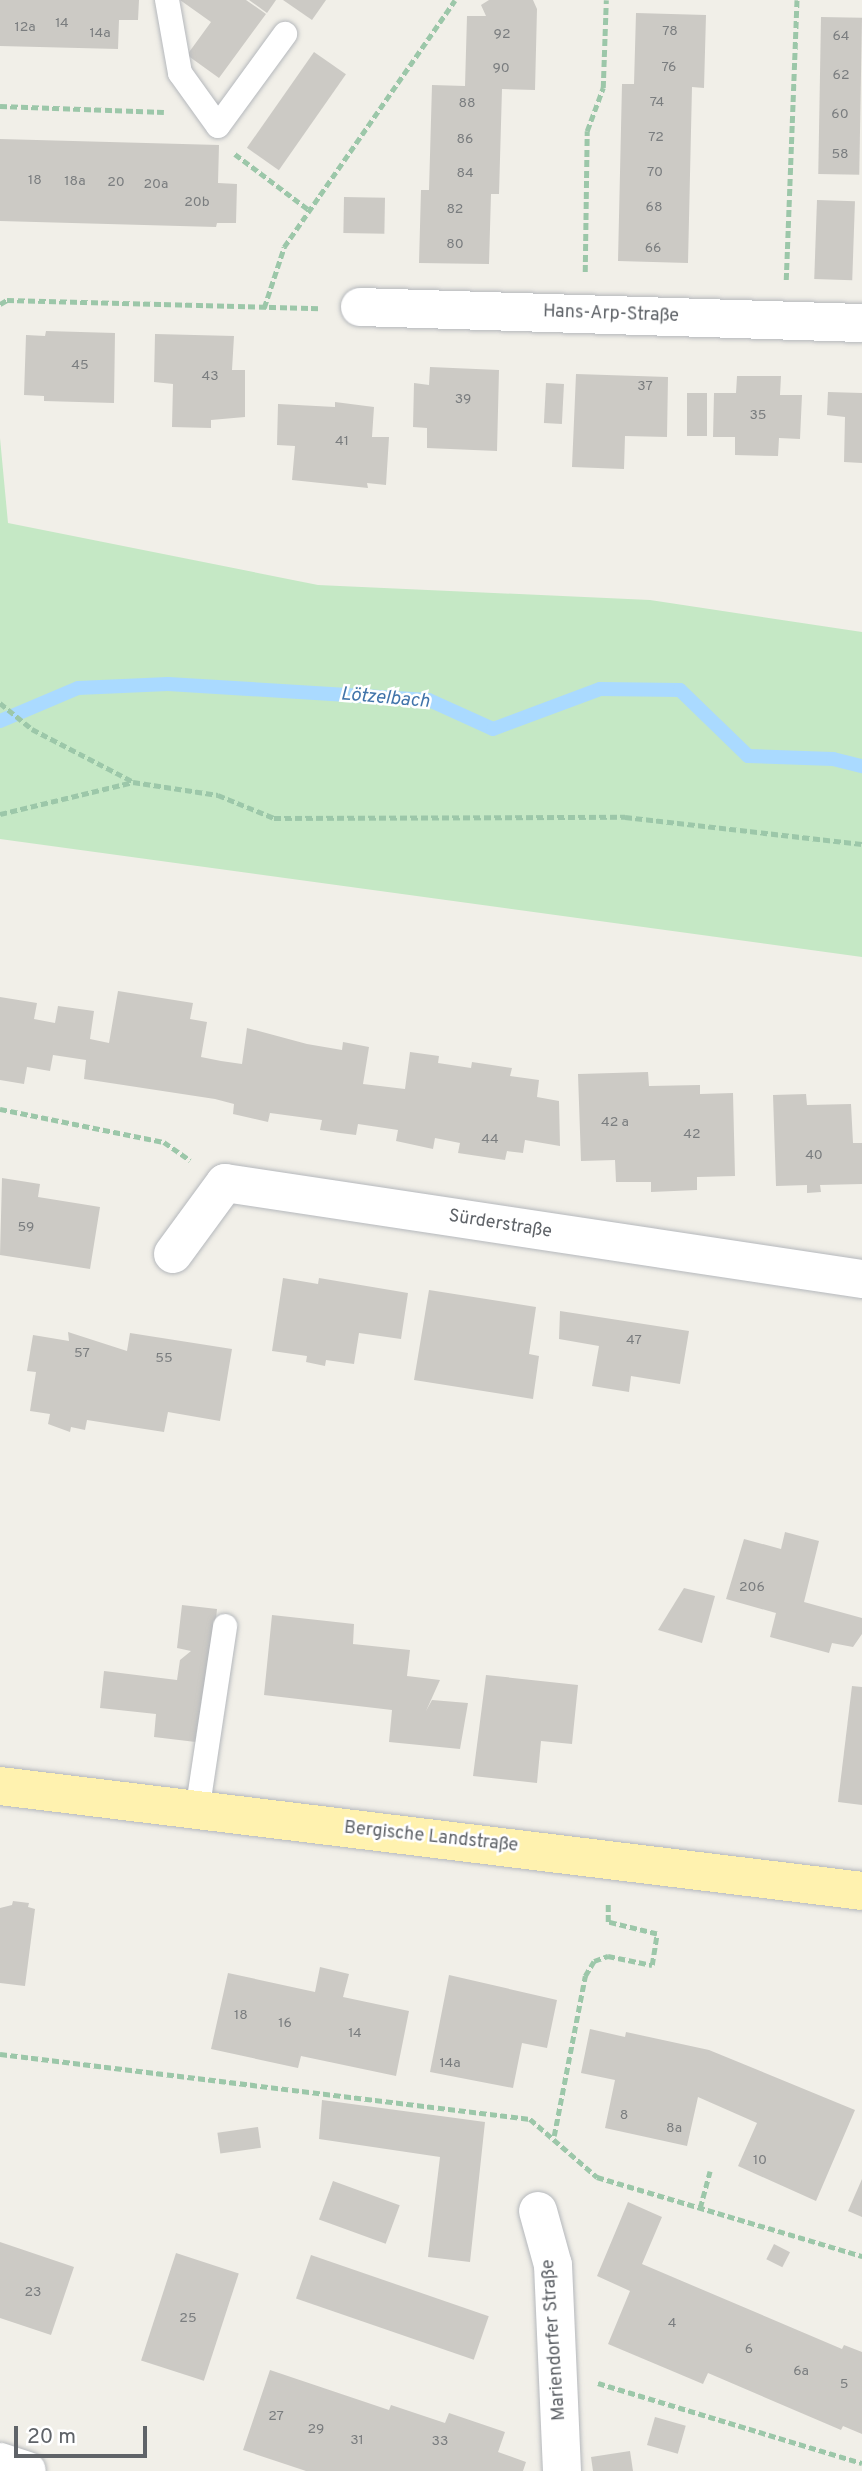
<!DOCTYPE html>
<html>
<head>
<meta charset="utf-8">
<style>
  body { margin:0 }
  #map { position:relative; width:862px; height:2471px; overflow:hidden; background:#f1efe8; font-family:Overpass,sans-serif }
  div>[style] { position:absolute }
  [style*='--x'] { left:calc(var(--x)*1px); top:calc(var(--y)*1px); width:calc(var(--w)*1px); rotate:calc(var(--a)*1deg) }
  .green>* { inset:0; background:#c5e8c5 }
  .stream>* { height:14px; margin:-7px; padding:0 7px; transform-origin:7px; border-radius:7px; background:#aadaff }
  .building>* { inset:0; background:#cccac5; transform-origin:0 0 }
  .path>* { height:4.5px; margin-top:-2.25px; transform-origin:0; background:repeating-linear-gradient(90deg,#9cc7a9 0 7px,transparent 0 10.5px) }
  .roads { filter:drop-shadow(0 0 2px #b5b8bc) drop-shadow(0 0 2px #b5b8bc) }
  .service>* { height:24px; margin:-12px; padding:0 12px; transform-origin:12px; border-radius:12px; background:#fff }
  .minor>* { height:38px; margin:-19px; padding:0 19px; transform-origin:19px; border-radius:19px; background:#fff }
  .primary>* { height:38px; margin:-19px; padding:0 19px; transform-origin:19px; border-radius:19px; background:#fff2af }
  span { translate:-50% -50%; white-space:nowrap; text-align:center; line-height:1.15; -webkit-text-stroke:5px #fff; paint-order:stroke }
  .number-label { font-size:14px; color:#7a7d7f }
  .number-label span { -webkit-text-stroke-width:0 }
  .street-label { font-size:18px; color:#5f6368 }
  .water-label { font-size:19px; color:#4174aa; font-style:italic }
  .scale { position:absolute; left:14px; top:2426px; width:133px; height:32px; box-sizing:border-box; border:4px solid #5f6368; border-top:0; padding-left:9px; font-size:21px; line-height:24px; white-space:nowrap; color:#5f6368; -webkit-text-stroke:5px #fff; paint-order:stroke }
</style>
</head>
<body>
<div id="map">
  <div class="green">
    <div style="clip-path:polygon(0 438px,8px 523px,318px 585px,650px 600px,862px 632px,862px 957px,0 839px)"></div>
  </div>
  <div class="stream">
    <div style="--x:0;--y:721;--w:85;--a:-22.9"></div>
    <div style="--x:78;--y:688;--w:90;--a:-2.5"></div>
    <div style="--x:168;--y:684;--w:261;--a:3.5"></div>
    <div style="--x:429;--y:700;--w:70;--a:24.4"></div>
    <div style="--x:493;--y:729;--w:114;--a:-20.5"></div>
    <div style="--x:600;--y:689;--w:80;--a:0.7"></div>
    <div style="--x:680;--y:690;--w:95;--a:44.1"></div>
    <div style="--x:748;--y:756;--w:85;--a:2"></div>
    <div style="--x:833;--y:759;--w:30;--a:14"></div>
  </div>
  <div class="building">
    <div style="clip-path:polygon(0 0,139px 0,138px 20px,119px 20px,118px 49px,0 46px)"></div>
    <div style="clip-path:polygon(180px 0,246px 0,266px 14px,219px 78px,187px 55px,211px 22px)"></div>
    <div style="clip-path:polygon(249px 0,276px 0,267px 13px)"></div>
    <div style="clip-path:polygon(283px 0,326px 0,312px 20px)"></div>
    <div style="clip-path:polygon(489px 0,533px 0,537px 9px,535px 90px,502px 89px,499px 194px,491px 194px,489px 264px,419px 263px,421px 190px,429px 190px,432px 85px,465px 86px,467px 16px,486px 16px,481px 5px)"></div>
    <div style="clip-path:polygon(636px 13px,706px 15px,704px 88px,692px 87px,688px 263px,618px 261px,622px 84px,634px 84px)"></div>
    <div style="left:821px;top:17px;width:41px;height:157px;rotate:1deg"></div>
    <div style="left:314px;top:52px;width:39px;height:117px;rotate:35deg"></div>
    <div style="clip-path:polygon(0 139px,219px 145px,218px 183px,237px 184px,236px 223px,217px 223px,216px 227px,0 221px)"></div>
    <div style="left:344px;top:197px;width:41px;height:36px;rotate:1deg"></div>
    <div style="left:817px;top:200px;width:38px;height:79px;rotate:2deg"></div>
    <div style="clip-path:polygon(46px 331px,115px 333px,114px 403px,44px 401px,44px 396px,24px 395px,26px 335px,45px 336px)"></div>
    <div style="clip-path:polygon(155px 334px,234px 336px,232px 370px,245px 370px,245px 417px,211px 420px,211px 428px,172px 427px,173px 384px,154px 382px)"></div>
    <div style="clip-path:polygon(430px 367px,499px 370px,497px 451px,427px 448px,427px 428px,413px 427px,414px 383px,429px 385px)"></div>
    <div style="clip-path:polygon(576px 374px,668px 377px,667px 437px,625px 436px,624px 469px,572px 467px)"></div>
    <div style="clip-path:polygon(737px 376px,781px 376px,780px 395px,802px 395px,800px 439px,779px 438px,778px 456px,735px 455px,735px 437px,713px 437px,714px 393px,736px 393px)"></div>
    <div style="left:546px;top:383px;width:18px;height:40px;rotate:3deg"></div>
    <div style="clip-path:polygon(828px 392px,862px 393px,862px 463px,844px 462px,845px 417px,827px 415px)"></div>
    <div style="left:687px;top:393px;width:20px;height:43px"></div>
    <div style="clip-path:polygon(335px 402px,374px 407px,372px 437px,389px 437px,386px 485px,367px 483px,368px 488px,292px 480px,295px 446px,277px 445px,278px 404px,335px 407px)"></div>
    <div style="clip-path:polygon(118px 991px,193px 1003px,190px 1019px,207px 1022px,201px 1057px,221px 1061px,242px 1064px,247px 1028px,307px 1044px,342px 1050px,343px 1042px,369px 1047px,363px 1084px,405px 1089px,410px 1052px,439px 1056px,438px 1063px,471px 1068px,472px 1062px,512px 1068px,510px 1076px,539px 1080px,537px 1097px,559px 1101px,560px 1146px,525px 1140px,523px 1153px,507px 1151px,505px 1160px,458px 1153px,460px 1143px,435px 1138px,433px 1149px,396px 1141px,398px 1130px,358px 1124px,356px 1135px,340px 1133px,320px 1130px,322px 1120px,270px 1113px,268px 1122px,233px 1114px,234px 1104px,215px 1099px,84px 1079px,86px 1060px,53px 1055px,50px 1071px,27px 1067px,24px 1084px,0 1080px,0 997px,37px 1003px,34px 1019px,55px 1023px,58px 1006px,94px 1011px,90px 1039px,109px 1043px)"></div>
    <div style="clip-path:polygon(648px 1072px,649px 1086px,700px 1085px,700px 1094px,733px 1093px,735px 1176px,697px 1177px,697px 1190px,651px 1192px,651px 1182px,616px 1182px,615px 1160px,581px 1161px,578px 1074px)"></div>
    <div style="clip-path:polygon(806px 1094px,807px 1105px,851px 1104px,853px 1143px,862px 1143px,862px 1184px,820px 1185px,821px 1192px,807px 1193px,807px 1185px,776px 1186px,773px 1095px)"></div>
    <div style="clip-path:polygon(2px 1178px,40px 1184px,38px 1197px,100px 1207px,90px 1269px,0 1255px)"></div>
    <div style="clip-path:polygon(283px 1278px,318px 1284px,319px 1278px,408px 1293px,401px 1339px,359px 1333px,354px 1364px,326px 1360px,325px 1366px,306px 1362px,307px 1356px,272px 1351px)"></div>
    <div style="clip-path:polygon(429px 1290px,536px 1307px,529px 1354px,539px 1356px,533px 1399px,414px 1380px)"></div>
    <div style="clip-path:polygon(560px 1311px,689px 1331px,680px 1384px,631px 1376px,629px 1392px,592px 1386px,599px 1346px,559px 1339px)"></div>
    <div style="clip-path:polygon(68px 1332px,127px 1351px,130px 1333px,232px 1349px,220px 1421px,168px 1412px,164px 1432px,87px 1420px,85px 1430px,71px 1427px,70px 1432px,48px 1424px,50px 1414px,30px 1411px,36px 1372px,27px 1371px,33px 1335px,69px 1341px)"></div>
    <div style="clip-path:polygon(785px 1532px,819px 1541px,804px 1602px,862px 1618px,862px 1634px,853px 1647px,832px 1643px,829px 1653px,770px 1637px,776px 1613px,726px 1599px,744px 1539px,781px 1549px)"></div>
    <div style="clip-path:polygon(684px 1588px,715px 1596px,702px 1643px,658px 1630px)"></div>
    <div style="clip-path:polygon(182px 1605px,217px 1609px,204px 1743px,154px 1737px,156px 1714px,100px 1708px,104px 1671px,177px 1680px,180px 1660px,191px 1651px,177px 1648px)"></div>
    <div style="clip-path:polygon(272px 1615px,354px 1624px,353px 1644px,410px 1650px,407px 1676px,440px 1680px,426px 1711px,432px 1700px,468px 1703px,460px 1749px,389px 1742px,392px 1710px,264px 1695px)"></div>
    <div style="clip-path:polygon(486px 1675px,578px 1685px,572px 1744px,541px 1741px,537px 1783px,473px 1776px)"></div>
    <div style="clip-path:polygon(852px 1686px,862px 1687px,862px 1805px,838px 1802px)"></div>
    <div style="clip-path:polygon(13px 1901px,29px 1903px,28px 1907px,35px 1909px,25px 1986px,0 1983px,0 1908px,12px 1905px)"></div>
    <div style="clip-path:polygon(320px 1967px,349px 1974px,343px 1997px,409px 2011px,396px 2076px,301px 2056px,298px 2068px,211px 2049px,228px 1973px,315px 1992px)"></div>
    <div style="clip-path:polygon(449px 1975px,557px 2000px,547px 2048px,522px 2043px,513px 2088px,430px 2072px)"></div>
    <div style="clip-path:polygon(590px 2029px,625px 2037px,626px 2032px,709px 2050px,855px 2110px,816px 2201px,738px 2166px,757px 2123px,698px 2097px,687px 2146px,605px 2128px,615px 2080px,581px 2073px)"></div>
    <div style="clip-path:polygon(322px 2100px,485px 2122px,470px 2262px,428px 2257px,440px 2157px,319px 2139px)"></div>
    <div style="left:258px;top:2127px;width:21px;height:41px;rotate:82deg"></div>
    <div style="clip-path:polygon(862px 2179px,862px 2217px,848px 2211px)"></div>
    <div style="left:333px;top:2181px;width:71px;height:41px;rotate:20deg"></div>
    <div style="clip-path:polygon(628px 2202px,662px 2217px,642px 2264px,842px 2349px,844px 2345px,862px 2352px,862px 2434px,843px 2426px,841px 2430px,708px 2373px,703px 2384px,608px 2344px,630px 2291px,597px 2276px)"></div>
    <div style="clip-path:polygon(0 2242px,74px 2267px,51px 2335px,0 2318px)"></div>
    <div style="left:774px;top:2244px;width:18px;height:17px;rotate:27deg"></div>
    <div style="left:176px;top:2253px;width:66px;height:113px;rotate:18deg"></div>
    <div style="left:311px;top:2255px;width:188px;height:46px;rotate:19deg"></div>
    <div style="clip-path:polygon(270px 2370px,389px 2410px,391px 2405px,445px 2423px,449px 2413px,505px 2432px,498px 2452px,526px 2462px,523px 2471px,306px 2471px,243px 2450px)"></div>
    <div style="left:655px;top:2417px;width:32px;height:29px;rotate:16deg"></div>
    <div style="clip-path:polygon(630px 2451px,633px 2471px,593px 2471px,591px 2457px)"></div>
  </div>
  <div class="path">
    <div style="--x:0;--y:106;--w:164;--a:2.1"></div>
    <div style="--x:235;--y:154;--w:93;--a:37.1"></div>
    <div style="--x:585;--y:272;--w:141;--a:-89.2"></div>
    <div style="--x:587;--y:131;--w:46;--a:-69.6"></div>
    <div style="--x:603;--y:88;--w:88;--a:-88"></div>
    <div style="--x:786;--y:280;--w:280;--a:-87.8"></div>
    <div style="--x:0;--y:304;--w:8;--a:-30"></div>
    <div style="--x:7;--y:300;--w:313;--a:1.5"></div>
    <div style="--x:264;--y:308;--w:64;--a:-71.8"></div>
    <div style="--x:284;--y:247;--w:300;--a:-55.3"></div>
    <div style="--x:0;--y:703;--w:41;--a:39.1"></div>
    <div style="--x:32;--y:729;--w:113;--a:27.5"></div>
    <div style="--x:0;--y:814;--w:137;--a:-13.5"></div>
    <div style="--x:133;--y:782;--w:86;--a:8.7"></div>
    <div style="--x:218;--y:795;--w:61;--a:22.3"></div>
    <div style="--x:274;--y:818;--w:351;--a:-0.2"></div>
    <div style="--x:625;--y:817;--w:239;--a:6.5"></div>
    <div style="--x:0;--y:1109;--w:167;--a:11.4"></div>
    <div style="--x:164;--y:1142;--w:32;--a:35"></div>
    <div style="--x:0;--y:2054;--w:534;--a:6.99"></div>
    <div style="--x:530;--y:2119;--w:89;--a:40.9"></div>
    <div style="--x:597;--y:2177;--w:277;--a:16.6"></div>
    <div style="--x:554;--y:2136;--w:163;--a:-79"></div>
    <div style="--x:585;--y:1976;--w:17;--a:-59"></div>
    <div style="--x:594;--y:1961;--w:15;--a:-20"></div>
    <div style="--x:608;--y:1956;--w:45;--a:11.6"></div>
    <div style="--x:652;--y:1965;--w:31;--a:-81"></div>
    <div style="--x:657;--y:1934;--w:50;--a:-166.2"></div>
    <div style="--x:608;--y:1922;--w:20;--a:-90"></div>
    <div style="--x:700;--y:2208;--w:38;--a:-75"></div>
    <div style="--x:598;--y:2383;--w:276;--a:16.9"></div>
  </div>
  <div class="roads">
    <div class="service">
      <div style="--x:167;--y:0;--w:74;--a:79.9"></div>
      <div style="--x:180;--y:73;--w:65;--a:54.4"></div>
      <div style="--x:218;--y:126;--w:114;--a:-53.9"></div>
      <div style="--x:197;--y:1812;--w:188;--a:-81.4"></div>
    </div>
    <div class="minor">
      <div style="--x:360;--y:307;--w:502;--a:1.83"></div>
      <div style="--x:173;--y:1254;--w:88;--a:-53.8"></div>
      <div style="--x:225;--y:1183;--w:644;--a:8.57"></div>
      <div style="--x:538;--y:2211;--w:56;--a:74.5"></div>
      <div style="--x:553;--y:2265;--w:206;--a:87.5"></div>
      <div style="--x:0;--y:2462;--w:28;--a:18"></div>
    </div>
    <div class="primary">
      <div style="--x:0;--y:1786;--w:868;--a:6.94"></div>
    </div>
  </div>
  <div class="number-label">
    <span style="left:62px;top:24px">14</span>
    <span style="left:25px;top:28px">12a</span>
    <span style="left:670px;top:32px">78</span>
    <span style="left:100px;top:34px">14a</span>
    <span style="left:502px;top:35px">92</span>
    <span style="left:841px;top:37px">64</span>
    <span style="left:669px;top:68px">76</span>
    <span style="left:501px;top:69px">90</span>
    <span style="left:841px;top:76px">62</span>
    <span style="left:657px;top:103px">74</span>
    <span style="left:467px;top:104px">88</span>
    <span style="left:840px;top:115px">60</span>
    <span style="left:656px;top:138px">72</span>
    <span style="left:465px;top:140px">86</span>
    <span style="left:840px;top:155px">58</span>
    <span style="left:655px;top:173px">70</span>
    <span style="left:465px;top:174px">84</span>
    <span style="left:35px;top:181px">18</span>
    <span style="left:75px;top:182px">18a</span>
    <span style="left:116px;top:183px">20</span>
    <span style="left:156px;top:185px">20a</span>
    <span style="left:197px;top:203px">20b</span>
    <span style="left:654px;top:208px">68</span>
    <span style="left:455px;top:210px">82</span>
    <span style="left:455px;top:245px">80</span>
    <span style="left:653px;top:249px">66</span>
    <span style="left:80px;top:366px">45</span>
    <span style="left:210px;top:377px">43</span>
    <span style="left:645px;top:387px">37</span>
    <span style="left:463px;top:400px">39</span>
    <span style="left:758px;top:416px">35</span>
    <span style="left:342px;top:442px">41</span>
    <span style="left:615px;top:1123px">42 a</span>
    <span style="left:692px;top:1135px">42</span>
    <span style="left:490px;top:1140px">44</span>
    <span style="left:814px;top:1156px">40</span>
    <span style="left:26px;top:1228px">59</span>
    <span style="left:634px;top:1341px">47</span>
    <span style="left:82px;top:1354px">57</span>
    <span style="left:164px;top:1359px">55</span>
    <span style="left:752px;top:1588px">206</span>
    <span style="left:241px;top:2016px">18</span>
    <span style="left:285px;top:2024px">16</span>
    <span style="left:355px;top:2034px">14</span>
    <span style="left:450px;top:2064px">14a</span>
    <span style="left:624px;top:2116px">8</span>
    <span style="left:674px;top:2129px">8a</span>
    <span style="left:760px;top:2161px">10</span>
    <span style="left:33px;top:2293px">23</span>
    <span style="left:188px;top:2319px">25</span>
    <span style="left:672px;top:2324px">4</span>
    <span style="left:749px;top:2350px">6</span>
    <span style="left:801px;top:2372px">6a</span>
    <span style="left:844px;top:2385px">5</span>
    <span style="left:276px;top:2417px">27</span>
    <span style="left:316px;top:2430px">29</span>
    <span style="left:357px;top:2441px">31</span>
    <span style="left:440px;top:2442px">33</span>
  </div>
  <div class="street-label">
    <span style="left:611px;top:315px;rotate:2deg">Hans-Arp-Straße</span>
    <span style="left:500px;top:1225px;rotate:9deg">Sürderstraße</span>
    <span style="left:431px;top:1838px;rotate:6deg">Bergische Landstraße</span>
    <span style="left:555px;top:2340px;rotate:-94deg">Mariendorfer Straße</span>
  </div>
  <div class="water-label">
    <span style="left:385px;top:699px;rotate:5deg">Lötzelbach</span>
  </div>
  <div class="scale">20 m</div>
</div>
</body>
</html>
